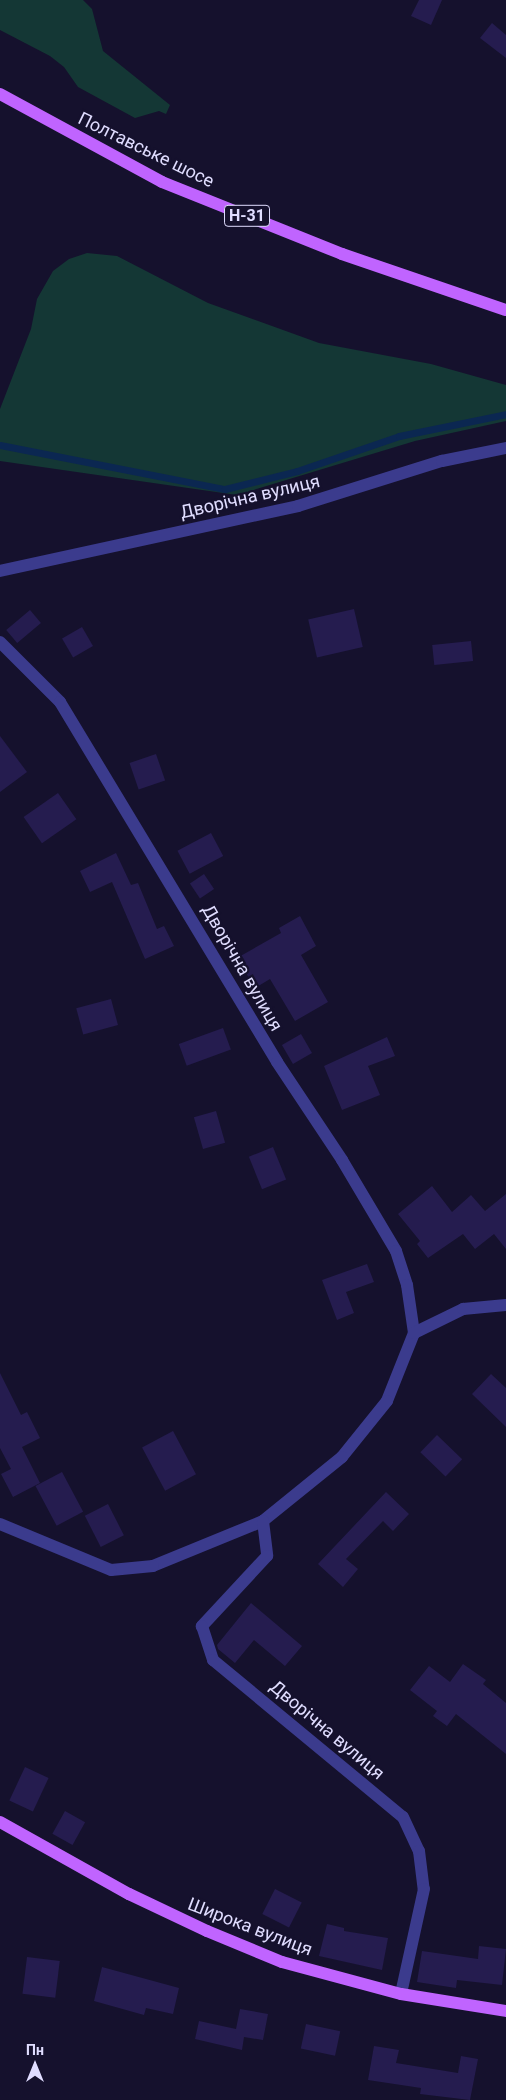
<!DOCTYPE html>
<html>
<head>
<meta charset="utf-8">
<style>
  body { margin:0 }
  #map { position:relative; width:506px; height:2100px; overflow:hidden; background:#15112d; font-family:Roboto,sans-serif }
  div>[style] { position:absolute }
  [style*='--x'] { left:calc(var(--x)*1px); top:calc(var(--y)*1px); width:calc(var(--w)*1px); rotate:calc(var(--a)*1deg) }
  .green>* { inset:0; background:#143735 }
  .stream>* { height:7px; margin:-3.5px; padding:0 3.5px; transform-origin:3.5px; border-radius:3.5px; background:#0b2751 }
  .building>* { inset:0; background:#251c4f; transform-origin:0 0 }
  .minor>* { height:12px; margin:-6px; padding:0 6px; transform-origin:6px; border-radius:6px; background:#3b3b8d }
  .major>* { height:12px; margin:-6px; padding:0 6px; transform-origin:6px; border-radius:6px; background:#c064ff }
  span { translate:-50% -50%; white-space:nowrap; text-align:center; line-height:1.15; -webkit-text-stroke:4.5px #15112d; paint-order:stroke }
  .shield-label span { padding:1px 4px; background:#15112d; border:1px solid; border-radius:4px; -webkit-text-stroke-width:0 }
  .shield-label { font-size:16px; color:#e0ddff; font-weight:700 }
  .street-label { font-size:18px; color:#e0ddff }
  .north { position:absolute; left:10px; top:2040px; width:50px; height:50px; -webkit-text-stroke:4px #15112d; paint-order:stroke; rotate:0deg; font-size:14px; font-weight:700; line-height:20px; text-align:center; color:#e0ddff }
  .north::after { content:''; display:block; margin:auto; width:18px; height:22px; background:#e0ddff; clip-path:polygon(50% 0,100% 100%,50% 72%,0 100%) }
</style>
</head>
<body>
<div id="map">
  <div class="green">
    <div style="clip-path:polygon(0 0,83px 0,92px 9px,103px 51px,170px 105px,166px 114px,159px 111px,135px 118px,78px 87px,64px 67px,50px 56px,0 30px)"></div>
    <div style="clip-path:polygon(87px 253px,117px 256px,208px 303px,319px 343px,431px 364px,506px 385px,506px 421px,415px 441px,237px 495px,0 461px,0 409px,31px 329px,37px 299px,53px 271px,69px 259px)"></div>
  </div>
  <div class="stream">
    <div style="--x:0;--y:445;--w:229;--a:11.1"></div>
    <div style="--x:225;--y:489;--w:74;--a:-14"></div>
    <div style="--x:297;--y:471;--w:108;--a:-18.9"></div>
    <div style="--x:399;--y:436;--w:109;--a:-11.6"></div>
  </div>
  <div class="building">
    <div style="clip-path:polygon(419px 0,442px 0,431px 25px,411px 16px)"></div>
    <div style="clip-path:polygon(492px 23px,506px 35px,506px 58px,480px 38px)"></div>
    <div style="left:354px;top:609px;width:39px;height:47px;rotate:77deg"></div>
    <div style="left:30px;top:610px;width:17px;height:31px;rotate:50deg"></div>
    <div style="left:82px;top:627px;width:22px;height:23px;rotate:60deg"></div>
    <div style="left:471px;top:641px;width:20px;height:39px;rotate:84deg"></div>
    <div style="clip-path:polygon(0 736px,27px 772px,0 792px)"></div>
    <div style="left:156px;top:754px;width:28px;height:28px;rotate:71deg"></div>
    <div style="left:58px;top:793px;width:32px;height:42px;rotate:55deg"></div>
    <div style="left:211px;top:833px;width:26px;height:38px;rotate:62deg"></div>
    <div style="clip-path:polygon(116px 853px,131px 885px,138px 883px,157px 929px,164px 926px,174px 946px,145px 959px,112px 882px,90px 892px,80px 871px)"></div>
    <div style="left:204px;top:874px;width:18px;height:17px;rotate:56deg"></div>
    <div style="clip-path:polygon(300px 916px,316px 946px,301px 955px,328px 1002px,295px 1021px,270px 979px,255px 988px,237px 958px,281px 933px,279px 928px)"></div>
    <div style="left:111px;top:999px;width:27px;height:36px;rotate:75deg"></div>
    <div style="left:223px;top:1028px;width:23px;height:47px;rotate:70deg"></div>
    <div style="left:301px;top:1034px;width:22px;height:22px;rotate:60deg"></div>
    <div style="clip-path:polygon(387px 1037px,395px 1056px,368px 1066px,380px 1095px,342px 1110px,324px 1066px)"></div>
    <div style="left:216px;top:1111px;width:33px;height:23px;rotate:74deg"></div>
    <div style="left:273px;top:1147px;width:35px;height:26px;rotate:68deg"></div>
    <div style="clip-path:polygon(432px 1186px,452px 1212px,471px 1195px,485px 1211px,506px 1194px,506px 1249px,494px 1234px,475px 1249px,463px 1234px,428px 1258px,417px 1244px,420px 1241px,398px 1214px)"></div>
    <div style="clip-path:polygon(367px 1264px,374px 1282px,346px 1292px,354px 1313px,337px 1320px,322px 1280px)"></div>
    <div style="clip-path:polygon(0 1373px,21px 1415px,27px 1412px,40px 1438px,22px 1447px,40px 1483px,13px 1497px,1px 1474px,11px 1469px,0 1448px)"></div>
    <div style="clip-path:polygon(491px 1374px,506px 1388px,506px 1427px,472px 1394px)"></div>
    <div style="left:173px;top:1431px;width:49px;height:35px;rotate:62deg"></div>
    <div style="left:437px;top:1435px;width:35px;height:24px;rotate:44deg"></div>
    <div style="left:62px;top:1472px;width:45px;height:30px;rotate:62deg"></div>
    <div style="clip-path:polygon(386px 1492px,409px 1514px,393px 1531px,383px 1521px,346px 1559px,358px 1569px,343px 1587px,318px 1564px)"></div>
    <div style="left:108px;top:1504px;width:35px;height:26px;rotate:63deg"></div>
    <div style="clip-path:polygon(251px 1603px,302px 1646px,285px 1666px,254px 1640px,235px 1663px,218px 1649px,217px 1645px)"></div>
    <div style="clip-path:polygon(463px 1664px,486px 1680px,483px 1684px,506px 1703px,506px 1754px,456px 1714px,447px 1726px,433px 1716px,437px 1711px,410px 1690px,429px 1666px,450px 1682px)"></div>
    <div style="left:25px;top:1767px;width:26px;height:37px;rotate:25deg"></div>
    <div style="left:65px;top:1811px;width:23px;height:26px;rotate:29deg"></div>
    <div style="left:275px;top:1889px;width:30px;height:28px;rotate:27deg"></div>
    <div style="clip-path:polygon(327px 1924px,344px 1928px,344px 1931px,388px 1938px,382px 1970px,319px 1956px)"></div>
    <div style="clip-path:polygon(479px 1946px,506px 1949px,502px 1985px,457px 1980px,456px 1988px,417px 1982px,422px 1951px,478px 1959px)"></div>
    <div style="left:27px;top:1957px;width:33px;height:37px;rotate:7deg"></div>
    <div style="clip-path:polygon(102px 1967px,179px 1988px,173px 2014px,146px 2008px,144px 2015px,94px 2001px)"></div>
    <div style="clip-path:polygon(240px 2009px,268px 2014px,263px 2040px,244px 2037px,242px 2050px,195px 2039px,199px 2021px,236px 2029px)"></div>
    <div style="left:306px;top:2024px;width:35px;height:25px;rotate:12deg"></div>
    <div style="clip-path:polygon(374px 2046px,399px 2050px,396px 2063px,458px 2073px,461px 2056px,478px 2059px,470px 2100px,420px 2094px,421px 2088px,368px 2080px)"></div>
  </div>
  <div class="minor">
    <div style="--x:0;--y:571;--w:305;--a:-12.3"></div>
    <div style="--x:298;--y:506;--w:151;--a:-17.4"></div>
    <div style="--x:442;--y:461;--w:65;--a:-11.5"></div>
    <div style="--x:0;--y:642;--w:85;--a:45"></div>
    <div style="--x:60;--y:702;--w:420;--a:58.9"></div>
    <div style="--x:277;--y:1062;--w:118;--a:56.4"></div>
    <div style="--x:342;--y:1160;--w:106;--a:59.3"></div>
    <div style="--x:396;--y:1251;--w:36;--a:72"></div>
    <div style="--x:407;--y:1285;--w:49;--a:81.7"></div>
    <div style="--x:414;--y:1333;--w:73;--a:111.7"></div>
    <div style="--x:387;--y:1401;--w:72;--a:128.8"></div>
    <div style="--x:342;--y:1457;--w:102;--a:141"></div>
    <div style="--x:263;--y:1521;--w:119;--a:157.8"></div>
    <div style="--x:153;--y:1566;--w:42;--a:174.6"></div>
    <div style="--x:111;--y:1570;--w:120;--a:-157.5"></div>
    <div style="--x:414;--y:1333;--w:55;--a:-26.1"></div>
    <div style="--x:463;--y:1309;--w:43;--a:-5.3"></div>
    <div style="--x:263;--y:1521;--w:35;--a:83"></div>
    <div style="--x:267;--y:1556;--w:96;--a:132.9"></div>
    <div style="--x:202;--y:1626;--w:36;--a:72"></div>
    <div style="--x:213;--y:1660;--w:246;--a:39.6"></div>
    <div style="--x:403;--y:1817;--w:38;--a:65"></div>
    <div style="--x:419;--y:1851;--w:38;--a:83"></div>
    <div style="--x:424;--y:1889;--w:107;--a:102.4"></div>
  </div>
  <div class="major">
    <div style="--x:0;--y:94;--w:184;--a:28.5"></div>
    <div style="--x:162;--y:182;--w:194;--a:21.8"></div>
    <div style="--x:342;--y:254;--w:173;--a:18.9"></div>
    <div style="--x:0;--y:1822;--w:148;--a:29.2"></div>
    <div style="--x:129;--y:1894;--w:86;--a:25.4"></div>
    <div style="--x:207;--y:1931;--w:81;--a:22.5"></div>
    <div style="--x:282;--y:1962;--w:123;--a:15.1"></div>
    <div style="--x:401;--y:1994;--w:106;--a:9.2"></div>
  </div>
  <div class="shield-label">
    <span style="left:247px;top:216px">Н-31</span>
  </div>
  <div class="street-label">
    <span style="left:146px;top:150px;rotate:26deg">Полтавське шосе</span>
    <span style="left:250px;top:497px;rotate:-13deg">Дворічна вулиця</span>
    <span style="left:242px;top:968px;rotate:60deg">Дворічна вулиця</span>
    <span style="left:327px;top:1730px;rotate:40deg">Дворічна вулиця</span>
    <span style="left:250px;top:1927px;rotate:21deg">Широка вулиця</span>
  </div>
  <div class="north">Пн</div>
</div>
</body>
</html>
